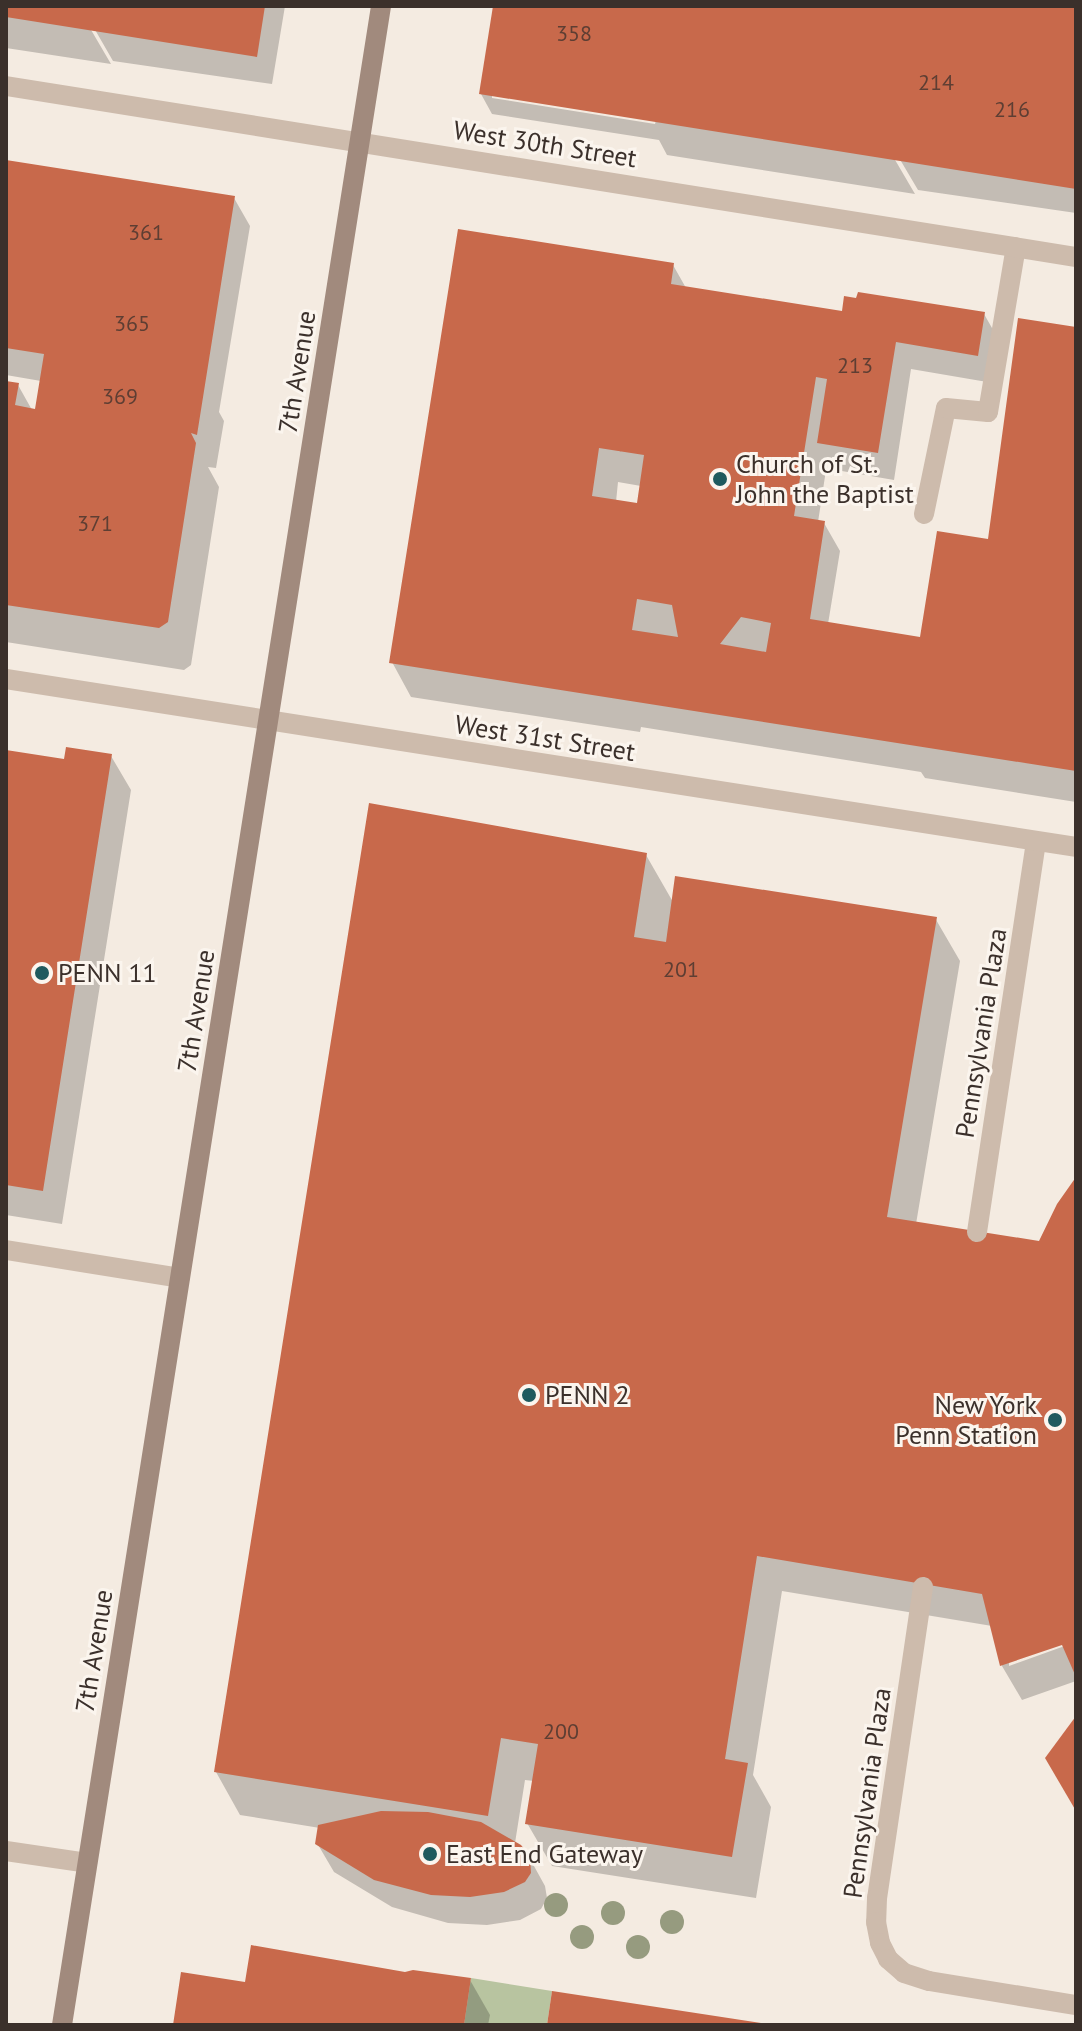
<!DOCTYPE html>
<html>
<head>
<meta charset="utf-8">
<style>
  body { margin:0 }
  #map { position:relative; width:1082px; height:2031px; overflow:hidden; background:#f4ebe1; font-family:"PT Sans",sans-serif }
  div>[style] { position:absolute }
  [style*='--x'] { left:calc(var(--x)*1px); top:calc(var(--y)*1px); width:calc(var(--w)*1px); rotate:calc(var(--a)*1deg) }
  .green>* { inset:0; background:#b8c4a0 }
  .shadow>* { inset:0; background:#0003 }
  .building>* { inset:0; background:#c8694b }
  .service>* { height:20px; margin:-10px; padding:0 10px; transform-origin:10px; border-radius:10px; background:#cdbbac }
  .minor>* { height:20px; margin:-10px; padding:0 10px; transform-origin:10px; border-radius:10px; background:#cdbbac }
  .tertiary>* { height:20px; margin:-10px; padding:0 10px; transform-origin:10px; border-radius:10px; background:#cdbbac }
  .secondary>* { height:20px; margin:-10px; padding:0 10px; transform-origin:10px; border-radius:10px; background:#a18a7d }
  .trees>* { width:24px; height:24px; margin:-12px; border-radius:50%; background:#969b7f }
  .dots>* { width:22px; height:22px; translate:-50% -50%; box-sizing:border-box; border:4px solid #fbf5ee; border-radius:50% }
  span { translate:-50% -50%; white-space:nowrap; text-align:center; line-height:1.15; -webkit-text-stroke:6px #fbf5ee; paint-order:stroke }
  .number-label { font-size:22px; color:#5e3e33 }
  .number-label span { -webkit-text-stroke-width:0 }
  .street-label { font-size:26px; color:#3b302b }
  .poi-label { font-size:26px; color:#3b302b }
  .left { translate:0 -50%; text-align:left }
  .right { translate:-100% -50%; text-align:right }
  .frame { position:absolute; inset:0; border:8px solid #3b302b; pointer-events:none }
</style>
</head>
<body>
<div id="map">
  <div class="green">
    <div style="clip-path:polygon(471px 1978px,552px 1991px,547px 2025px,464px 2025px)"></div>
  </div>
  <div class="shadow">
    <div style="clip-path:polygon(6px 6px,285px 6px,272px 84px,113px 61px,90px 21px,87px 23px,111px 64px,6px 48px)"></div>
    <div style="clip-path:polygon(evenodd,495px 6px,1076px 6px,1076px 213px,918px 190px,895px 151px,891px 153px,915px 194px,667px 155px,659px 140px,492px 114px,481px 94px,495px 6px,492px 94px,656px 120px,655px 124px,492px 98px,492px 94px)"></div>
    <div style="clip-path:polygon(6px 162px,234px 198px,250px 226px,219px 412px,224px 421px,216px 468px,208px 467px,219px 487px,191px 665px,184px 670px,6px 642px,6px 383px,18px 385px,32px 410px,36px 411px,41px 381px,6px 375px)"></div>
    <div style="clip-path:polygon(evenodd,673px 265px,686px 288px,844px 313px,984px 314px,1000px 342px,993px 383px,911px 369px,894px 480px,836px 470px,828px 457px,818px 522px,824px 523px,840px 551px,828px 624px,922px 639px,989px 542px,1076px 329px,1076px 802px,925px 778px,921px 772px,641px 727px,640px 732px,411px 697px,392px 662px,673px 265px,618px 482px,641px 486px,638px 506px,616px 502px,618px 482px)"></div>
    <div style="clip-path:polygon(6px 752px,66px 762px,111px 756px,131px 790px,62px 1224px,6px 1215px)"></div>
    <div style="clip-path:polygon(evenodd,646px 855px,673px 902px,935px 918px,960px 961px,916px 1224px,1040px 1244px,1076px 1180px,1076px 1681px,1022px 1700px,1002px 1666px,992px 1626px,782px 1591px,753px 1775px,771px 1807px,756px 1898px,552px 1866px,527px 1823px,534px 1781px,525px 1780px,515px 1843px,529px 1857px,545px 1886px,547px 1898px,541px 1909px,520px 1920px,487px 1925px,448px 1923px,392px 1907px,334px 1872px,317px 1843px,320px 1828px,240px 1815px,216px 1772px,646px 855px,1071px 1639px,1073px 1643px,1009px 1666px,1009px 1661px,1071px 1639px)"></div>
    <div style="clip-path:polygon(405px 1974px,470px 1980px,490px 2015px,488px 2025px,175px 2025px,247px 1984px)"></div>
  </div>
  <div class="building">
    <div style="clip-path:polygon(6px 6px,265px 6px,257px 57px,6px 17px)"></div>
    <div style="clip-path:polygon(493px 6px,1076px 6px,1076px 189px,479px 94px)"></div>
    <div style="clip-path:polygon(6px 160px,235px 196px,197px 435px,191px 433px,196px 443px,168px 622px,159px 628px,6px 605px,6px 381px,19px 383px,15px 405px,35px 409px,44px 354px,6px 348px)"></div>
    <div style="clip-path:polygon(evenodd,458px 229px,674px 263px,671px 284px,842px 311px,844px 296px,856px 298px,858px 292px,985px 312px,978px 356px,896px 342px,878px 453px,817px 443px,827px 379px,816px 377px,794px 516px,825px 521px,810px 619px,920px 637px,937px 531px,988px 539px,1018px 318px,1076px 327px,1076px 771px,389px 663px,458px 229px,599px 448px,644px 455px,637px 503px,592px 496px,599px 448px,458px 229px,637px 599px,672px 605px,678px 637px,632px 630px,637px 599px,458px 229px,741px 617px,771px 623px,766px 652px,720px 644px,741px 617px)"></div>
    <div style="clip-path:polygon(66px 747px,112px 754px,43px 1191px,6px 1185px,6px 750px,64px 759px)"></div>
    <div style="clip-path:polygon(369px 803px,647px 853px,634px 937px,666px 942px,675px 876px,937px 917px,887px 1217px,1039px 1241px,1057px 1204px,1076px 1177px,1076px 1677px,1062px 1645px,1000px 1666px,982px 1594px,757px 1556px,725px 1759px,748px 1763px,732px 1857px,525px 1824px,538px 1744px,501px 1738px,488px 1816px,214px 1772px)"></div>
    <div style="clip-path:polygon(1076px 1716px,1076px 1811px,1045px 1758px)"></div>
    <div style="clip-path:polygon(381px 1811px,428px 1812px,481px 1822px,521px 1845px,530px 1856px,531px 1873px,525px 1882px,504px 1892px,470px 1897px,431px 1895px,374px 1880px,315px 1844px,318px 1825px)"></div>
    <div style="clip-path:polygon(251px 1945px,405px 1972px,413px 1970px,471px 1978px,464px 2025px,173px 2025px,181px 1972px,245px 1982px)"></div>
    <div style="clip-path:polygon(552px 1991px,761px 2023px,761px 2025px,547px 2025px)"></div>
  </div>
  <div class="service">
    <div style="--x:924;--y:514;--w:108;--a:-78.3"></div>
    <div style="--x:946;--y:408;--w:42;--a:5.4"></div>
    <div style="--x:988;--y:412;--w:167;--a:-80.4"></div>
    <div style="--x:977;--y:1232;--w:395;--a:-81.4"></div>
    <div style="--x:923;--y:1587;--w:314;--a:98.4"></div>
    <div style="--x:877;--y:1898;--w:24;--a:92"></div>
    <div style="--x:876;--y:1922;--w:21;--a:79"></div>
    <div style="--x:880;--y:1943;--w:18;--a:63"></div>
    <div style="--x:888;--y:1959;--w:21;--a:41"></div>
    <div style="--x:904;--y:1973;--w:26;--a:18"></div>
    <div style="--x:929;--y:1981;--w:149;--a:9.3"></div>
  </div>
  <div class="minor">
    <div style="--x:6;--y:1250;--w:176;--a:9.1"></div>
    <div style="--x:6;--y:1851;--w:82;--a:8.4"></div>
  </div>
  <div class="tertiary">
    <div style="--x:6;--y:86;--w:1084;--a:9.08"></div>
    <div style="--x:6;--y:679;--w:1083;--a:8.92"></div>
  </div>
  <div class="secondary">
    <div style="--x:62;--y:2025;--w:2044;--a:-81.02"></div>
  </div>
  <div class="trees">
    <div style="left:556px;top:1905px"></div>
    <div style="left:613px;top:1913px"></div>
    <div style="left:672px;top:1922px"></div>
    <div style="left:582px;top:1937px"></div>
    <div style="left:638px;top:1947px"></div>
  </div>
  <div class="dots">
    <div style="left:720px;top:479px;background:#1f5a5e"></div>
    <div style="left:42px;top:973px;background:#1f5a5e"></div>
    <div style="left:529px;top:1395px;background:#1f5a5e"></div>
    <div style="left:1055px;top:1420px;background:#1f5a5e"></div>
    <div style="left:430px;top:1854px;background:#1f5a5e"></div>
  </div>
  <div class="number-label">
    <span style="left:574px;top:34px">358</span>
    <span style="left:936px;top:83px">214</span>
    <span style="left:1012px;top:110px">216</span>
    <span style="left:146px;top:233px">361</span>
    <span style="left:132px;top:324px">365</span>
    <span style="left:855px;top:366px">213</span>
    <span style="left:120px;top:397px">369</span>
    <span style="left:95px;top:524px">371</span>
    <span style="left:681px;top:970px">201</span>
    <span style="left:561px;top:1732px">200</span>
  </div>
  <div class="street-label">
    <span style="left:545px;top:144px;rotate:9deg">West 30th Street</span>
    <span style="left:297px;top:372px;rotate:-81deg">7th Avenue</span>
    <span style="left:545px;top:738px;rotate:9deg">West 31st Street</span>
    <span style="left:196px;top:1011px;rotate:-81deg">7th Avenue</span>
    <span style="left:981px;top:1033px;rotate:-81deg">Pennsylvania Plaza</span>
    <span style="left:94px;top:1651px;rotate:-81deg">7th Avenue</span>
    <span style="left:867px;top:1793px;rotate:-82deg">Pennsylvania Plaza</span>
  </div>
  <div class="poi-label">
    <span class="left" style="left:736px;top:479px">Church of St.<br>John the Baptist</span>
    <span class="left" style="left:58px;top:973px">PENN 11</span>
    <span class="left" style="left:545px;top:1395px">PENN 2</span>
    <span class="right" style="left:1037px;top:1420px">New York<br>Penn Station</span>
    <span class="left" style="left:446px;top:1854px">East End Gateway</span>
  </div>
  <div class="frame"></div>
</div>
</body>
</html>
